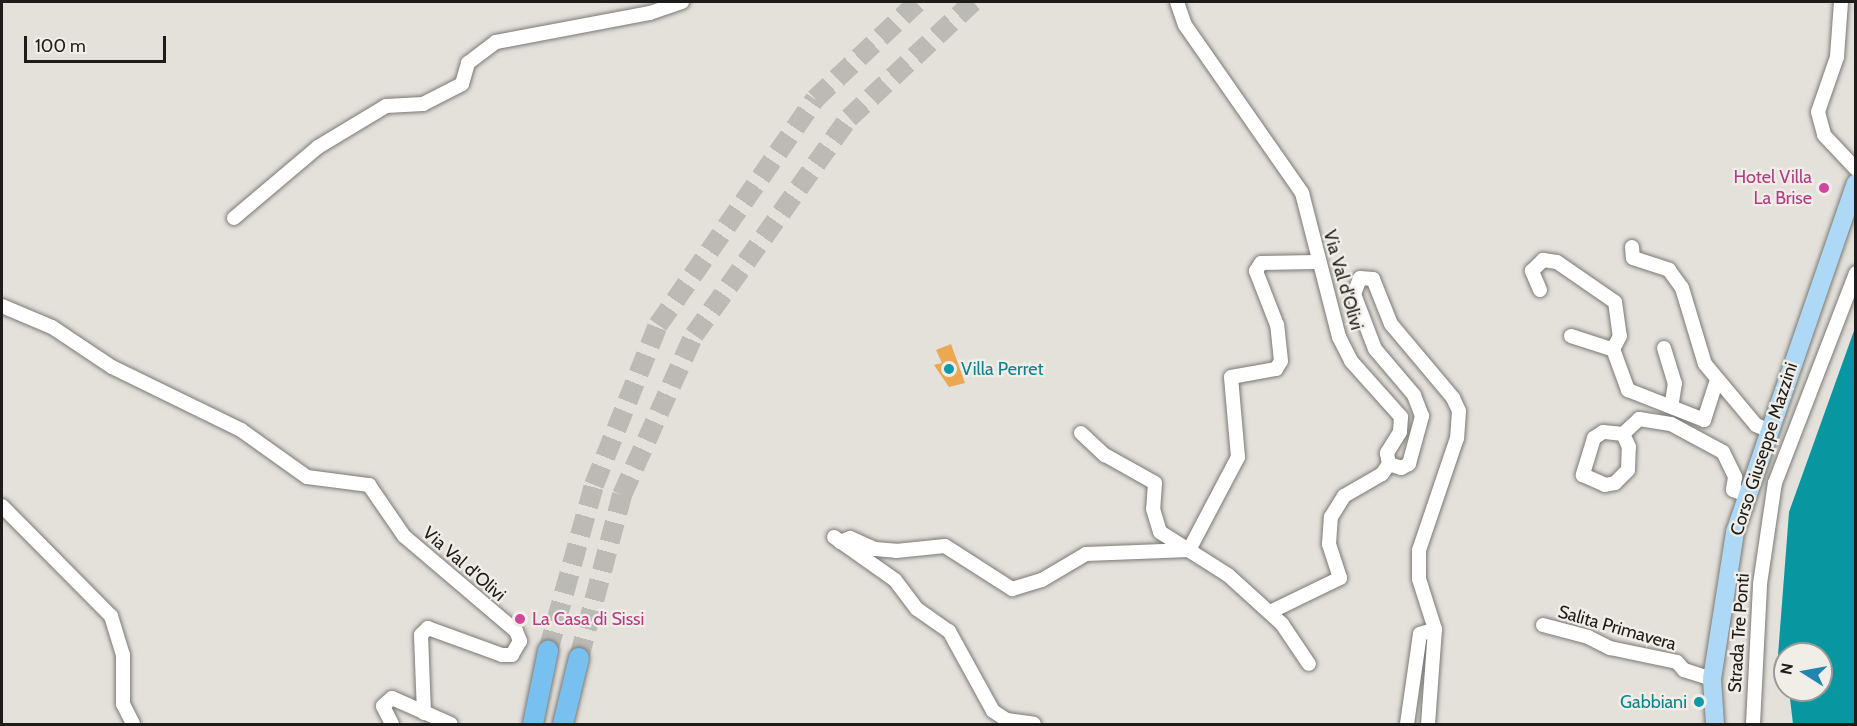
<!DOCTYPE html>
<html>
<head>
<meta charset="utf-8">
<style>
  body { margin:0 }
  #map { position:relative; width:1857px; height:726px; overflow:hidden; background:#e4e1db; font-family:Cabin,sans-serif }
  div>[style] { position:absolute }
  [style*='--x'] { left:calc(var(--x)*1px); top:calc(var(--y)*1px); width:calc(var(--w)*1px); rotate:calc(var(--a)*1deg) }
  .water>* { inset:0; background:#0897a1 }
  .building>* { inset:0; background:#eba751 }
  .highway-tunnel>* { height:20px; margin-top:-10px; transform-origin:0; background:repeating-linear-gradient(90deg,#bcbab4 0 20px,transparent 0 30px) }
  .roads { filter:drop-shadow(0 0 2px #7b7974) drop-shadow(0 0 2px #7b7974) }
  .minor>* { height:14px; margin:-7px; padding:0 7px; transform-origin:7px; border-radius:7px; background:#fff }
  .major>* { height:18px; margin:-9px; padding:0 9px; transform-origin:9px; border-radius:9px; background:#add9f6 }
  .highway>* { height:20px; margin:-10px; padding:0 10px; transform-origin:10px; border-radius:10px; background:#77c0f0 }
  .dots>* { width:16px; height:16px; translate:-50% -50%; box-sizing:border-box; border:3px solid #f1eee8; border-radius:50% }
  span { translate:-50% -50%; white-space:nowrap; text-align:center; line-height:1.15; -webkit-text-stroke:4.5px #f1eee8; paint-order:stroke }
  .hotel-label { font-size:18px; color:#b23c85 }
  .right { translate:-100% -50%; text-align:right }
  .left { translate:0 -50%; text-align:left }
  .street-label { font-size:18px; color:#1d1c1a }
  .culture-label { font-size:18px; color:#0d838f }
  .frame { position:absolute; inset:0; border:3px solid #1d1c1a; pointer-events:none }
  .north { position:absolute; left:1773px; top:642px; width:60px; height:60px; box-sizing:border-box; background:#f1eee8; border:2px solid #9c9a96; border-radius:50%; rotate:281deg; font-size:16px; font-weight:700; line-height:24px; text-align:center; color:#1d1c1a }
  .north::after { content:''; display:block; margin:auto; width:21px; height:27px; background:#2085af; clip-path:polygon(50% 0,100% 100%,50% 72%,0 100%) }
  .scale { position:absolute; left:24px; top:36px; width:142px; height:27px; box-sizing:border-box; border:3px solid #1d1c1a; border-top:0; padding-left:8px; font-size:18px; line-height:21px; white-space:nowrap; color:#1d1c1a; -webkit-text-stroke:4px #f1eee8; paint-order:stroke }
</style>
</head>
<body>
<div id="map">
  <div class="water">
    <div style="clip-path:polygon(1855px 328px,1855px 724px,1793px 724px,1789px 690px,1821px 690px,1821px 654px,1785px 654px,1785px 671px,1778px 655px,1789px 512px)"></div>
  </div>
  <div class="building">
    <div style="clip-path:polygon(951px 344px,965px 383px,949px 387px,934px 365px,942px 363px,936px 350px)"></div>
  </div>
  <div class="highway-tunnel">
    <div style="--x:548;--y:651;--w:172;--a:-74.5"></div>
    <div style="--x:594;--y:485;--w:172;--a:-68.2"></div>
    <div style="--x:658;--y:325;--w:275;--a:-55.2"></div>
    <div style="--x:815;--y:99;--w:141;--a:-43.3"></div>
    <div style="--x:579;--y:658;--w:169;--a:-75.2"></div>
    <div style="--x:622;--y:495;--w:175;--a:-65.8"></div>
    <div style="--x:694;--y:335;--w:267;--a:-54.5"></div>
    <div style="--x:849;--y:118;--w:170;--a:-43.1"></div>
  </div>
  <div class="roads">
    <div class="minor">
      <div style="--x:1177;--y:2;--w:24;--a:71"></div>
      <div style="--x:1185;--y:25;--w:205;--a:55.1"></div>
      <div style="--x:1302;--y:193;--w:149;--a:75.6"></div>
      <div style="--x:1339;--y:337;--w:27;--a:63"></div>
      <div style="--x:1351;--y:361;--w:75;--a:48.2"></div>
      <div style="--x:1401;--y:417;--w:15;--a:94"></div>
      <div style="--x:1400;--y:432;--w:25;--a:122"></div>
      <div style="--x:1387;--y:453;--w:11;--a:80"></div>
      <div style="--x:1389;--y:464;--w:13;--a:18"></div>
      <div style="--x:1401;--y:468;--w:9;--a:-27"></div>
      <div style="--x:1409;--y:464;--w:50;--a:-74.8"></div>
      <div style="--x:1422;--y:416;--w:22;--a:-111"></div>
      <div style="--x:1414;--y:395;--w:60;--a:-130.3"></div>
      <div style="--x:1375;--y:349;--w:59;--a:-110.9"></div>
      <div style="--x:1354;--y:294;--w:17;--a:-69"></div>
      <div style="--x:1360;--y:278;--w:13;--a:4"></div>
      <div style="--x:1373;--y:279;--w:48;--a:68.2"></div>
      <div style="--x:1391;--y:324;--w:97;--a:50"></div>
      <div style="--x:1453;--y:398;--w:14;--a:65"></div>
      <div style="--x:1459;--y:411;--w:27;--a:94"></div>
      <div style="--x:1457;--y:438;--w:118;--a:108.7"></div>
      <div style="--x:1419;--y:550;--w:29;--a:90"></div>
      <div style="--x:1419;--y:579;--w:52;--a:72.3"></div>
      <div style="--x:1435;--y:629;--w:95;--a:94.2"></div>
      <div style="--x:1841;--y:2;--w:55;--a:94.2"></div>
      <div style="--x:1837;--y:57;--w:58;--a:109.1"></div>
      <div style="--x:1818;--y:112;--w:24;--a:75"></div>
      <div style="--x:1824;--y:135;--w:47;--a:46.7"></div>
      <div style="--x:234;--y:218;--w:110;--a:-40.2"></div>
      <div style="--x:318;--y:147;--w:79;--a:-31.1"></div>
      <div style="--x:386;--y:106;--w:37;--a:-3"></div>
      <div style="--x:423;--y:104;--w:44;--a:-27.1"></div>
      <div style="--x:462;--y:84;--w:22;--a:-74"></div>
      <div style="--x:468;--y:63;--w:35;--a:-37"></div>
      <div style="--x:496;--y:42;--w:157;--a:-10.7"></div>
      <div style="--x:650;--y:13;--w:34;--a:-19"></div>
      <div style="--x:1632;--y:247;--w:11;--a:85"></div>
      <div style="--x:1633;--y:258;--w:38;--a:18"></div>
      <div style="--x:1669;--y:270;--w:22;--a:54"></div>
      <div style="--x:1682;--y:288;--w:79;--a:73.2"></div>
      <div style="--x:1705;--y:364;--w:80;--a:50.1"></div>
      <div style="--x:1756;--y:425;--w:12;--a:24"></div>
      <div style="--x:1540;--y:290;--w:21;--a:-113"></div>
      <div style="--x:1532;--y:271;--w:16;--a:-45"></div>
      <div style="--x:1543;--y:260;--w:14;--a:8"></div>
      <div style="--x:1557;--y:262;--w:70;--a:34.6"></div>
      <div style="--x:1615;--y:302;--w:34;--a:82"></div>
      <div style="--x:1620;--y:336;--w:15;--a:118"></div>
      <div style="--x:1613;--y:349;--w:44;--a:69.9"></div>
      <div style="--x:1628;--y:390;--w:82;--a:21.5"></div>
      <div style="--x:1704;--y:420;--w:40;--a:-72"></div>
      <div style="--x:2;--y:306;--w:54;--a:22.8"></div>
      <div style="--x:52;--y:327;--w:72;--a:33.7"></div>
      <div style="--x:112;--y:367;--w:144;--a:26"></div>
      <div style="--x:241;--y:430;--w:81;--a:35.5"></div>
      <div style="--x:307;--y:477;--w:63;--a:7.4"></div>
      <div style="--x:369;--y:485;--w:62;--a:55.5"></div>
      <div style="--x:404;--y:536;--w:147;--a:40.3"></div>
      <div style="--x:516;--y:631;--w:11;--a:68"></div>
      <div style="--x:520;--y:641;--w:16;--a:120"></div>
      <div style="--x:512;--y:655;--w:10;--a:180"></div>
      <div style="--x:502;--y:655;--w:79;--a:-160"></div>
      <div style="--x:428;--y:628;--w:10;--a:135"></div>
      <div style="--x:421;--y:635;--w:78;--a:87.8"></div>
      <div style="--x:1571;--y:336;--w:45;--a:18"></div>
      <div style="--x:1664;--y:348;--w:37;--a:73"></div>
      <div style="--x:1675;--y:383;--w:24;--a:99"></div>
      <div style="--x:1081;--y:433;--w:33;--a:43"></div>
      <div style="--x:1105;--y:455;--w:57;--a:29.2"></div>
      <div style="--x:1155;--y:483;--w:26;--a:94"></div>
      <div style="--x:1153;--y:509;--w:24;--a:73"></div>
      <div style="--x:1160;--y:532;--w:80;--a:32.3"></div>
      <div style="--x:1228;--y:575;--w:73;--a:42.2"></div>
      <div style="--x:1282;--y:624;--w:48;--a:56"></div>
      <div style="--x:1623;--y:434;--w:20;--a:-174"></div>
      <div style="--x:1603;--y:432;--w:11;--a:146"></div>
      <div style="--x:1594;--y:438;--w:39;--a:107"></div>
      <div style="--x:1583;--y:475;--w:24;--a:24"></div>
      <div style="--x:1605;--y:485;--w:10;--a:-11"></div>
      <div style="--x:1615;--y:483;--w:18;--a:-45"></div>
      <div style="--x:1628;--y:470;--w:23;--a:-88"></div>
      <div style="--x:1629;--y:447;--w:14;--a:-115"></div>
      <div style="--x:1623;--y:434;--w:22;--a:-43"></div>
      <div style="--x:1639;--y:419;--w:32;--a:9"></div>
      <div style="--x:1671;--y:424;--w:59;--a:28.3"></div>
      <div style="--x:1723;--y:452;--w:28;--a:64"></div>
      <div style="--x:1735;--y:477;--w:13;--a:99"></div>
      <div style="--x:1733;--y:490;--w:14;--a:21"></div>
      <div style="--x:2;--y:506;--w:155;--a:45.3"></div>
      <div style="--x:111;--y:616;--w:41;--a:72.9"></div>
      <div style="--x:123;--y:655;--w:49;--a:90"></div>
      <div style="--x:123;--y:704;--w:22;--a:63"></div>
      <div style="--x:834;--y:537;--w:75;--a:35.2"></div>
      <div style="--x:895;--y:580;--w:36;--a:53"></div>
      <div style="--x:917;--y:609;--w:39;--a:35"></div>
      <div style="--x:949;--y:631;--w:91;--a:61.2"></div>
      <div style="--x:993;--y:711;--w:17;--a:33"></div>
      <div style="--x:1007;--y:720;--w:27;--a:8"></div>
      <div style="--x:840;--y:542;--w:11;--a:-22"></div>
      <div style="--x:850;--y:538;--w:27;--a:24"></div>
      <div style="--x:875;--y:549;--w:21;--a:5"></div>
      <div style="--x:896;--y:551;--w:49;--a:-5.8"></div>
      <div style="--x:945;--y:546;--w:80;--a:32.7"></div>
      <div style="--x:1012;--y:589;--w:31;--a:-17"></div>
      <div style="--x:1042;--y:580;--w:51;--a:-30.6"></div>
      <div style="--x:1086;--y:554;--w:103;--a:-2.2"></div>
      <div style="--x:1189;--y:550;--w:105;--a:-62.2"></div>
      <div style="--x:1238;--y:457;--w:80;--a:-95"></div>
      <div style="--x:1231;--y:377;--w:46;--a:-10.1"></div>
      <div style="--x:1276;--y:369;--w:9;--a:-58"></div>
      <div style="--x:1281;--y:361;--w:36;--a:-96"></div>
      <div style="--x:1277;--y:325;--w:58;--a:-111.3"></div>
      <div style="--x:1256;--y:271;--w:9;--a:-58"></div>
      <div style="--x:1261;--y:263;--w:57;--a:-1"></div>
      <div style="--x:1270;--y:612;--w:78;--a:-25.9"></div>
      <div style="--x:1340;--y:578;--w:36;--a:-108"></div>
      <div style="--x:1329;--y:544;--w:27;--a:-86"></div>
      <div style="--x:1331;--y:517;--w:25;--a:-58"></div>
      <div style="--x:1344;--y:496;--w:44;--a:-30.1"></div>
      <div style="--x:1382;--y:474;--w:12;--a:-55"></div>
      <div style="--x:1543;--y:625;--w:47;--a:14.9"></div>
      <div style="--x:1588;--y:637;--w:25;--a:27"></div>
      <div style="--x:1610;--y:648;--w:68;--a:11.8"></div>
      <div style="--x:1677;--y:662;--w:11;--a:49"></div>
      <div style="--x:1684;--y:670;--w:29;--a:18"></div>
      <div style="--x:392;--y:724;--w:20;--a:-117"></div>
      <div style="--x:383;--y:706;--w:12;--a:-42"></div>
      <div style="--x:392;--y:698;--w:64;--a:23.8"></div>
      <div style="--x:1407;--y:724;--w:91;--a:-81.8"></div>
      <div style="--x:1420;--y:634;--w:16;--a:-18"></div>
      <div style="--x:1753;--y:724;--w:140;--a:-87.1"></div>
      <div style="--x:1760;--y:584;--w:102;--a:-81.6"></div>
      <div style="--x:1775;--y:483;--w:225;--a:-68.9"></div>
    </div>
    <div class="major">
      <div style="--x:1715;--y:724;--w:45;--a:-93.8"></div>
      <div style="--x:1712;--y:679;--w:149;--a:-81.1"></div>
      <div style="--x:1735;--y:532;--w:369;--a:-70.9"></div>
    </div>
    <div class="highway">
      <div style="--x:533;--y:724;--w:75;--a:-78.4"></div>
      <div style="--x:563;--y:724;--w:68;--a:-76.4"></div>
    </div>
  </div>
  <div class="dots">
    <div style="left:1824px;top:188px;background:#d1479c"></div>
    <div style="left:949px;top:369px;background:#0f9aa8"></div>
    <div style="left:520px;top:619px;background:#d1479c"></div>
    <div style="left:1699px;top:702px;background:#0f9aa8"></div>
  </div>
  <div class="hotel-label">
    <span class="right" style="left:1812px;top:188px">Hotel Villa<br>La Brise</span>
    <span class="left" style="left:532px;top:619px">La Casa di Sissi</span>
  </div>
  <div class="street-label">
    <span style="left:1343px;top:280px;rotate:74deg">Via Val d'Olivi</span>
    <span style="left:1764px;top:449px;rotate:-72deg">Corso Giuseppe Mazzini</span>
    <span style="left:464px;top:564px;rotate:41deg">Via Val d'Olivi</span>
    <span style="left:1617px;top:628px;rotate:16deg">Salita Primavera</span>
    <span style="left:1739px;top:633px;rotate:-86deg">Strada Tre Ponti</span>
  </div>
  <div class="culture-label">
    <span class="left" style="left:961px;top:369px">Villa Perret</span>
    <span class="right" style="left:1687px;top:702px">Gabbiani</span>
  </div>
  <div class="frame"></div>
  <div class="north">N</div>
  <div class="scale">100 m</div>
</div>
</body>
</html>
